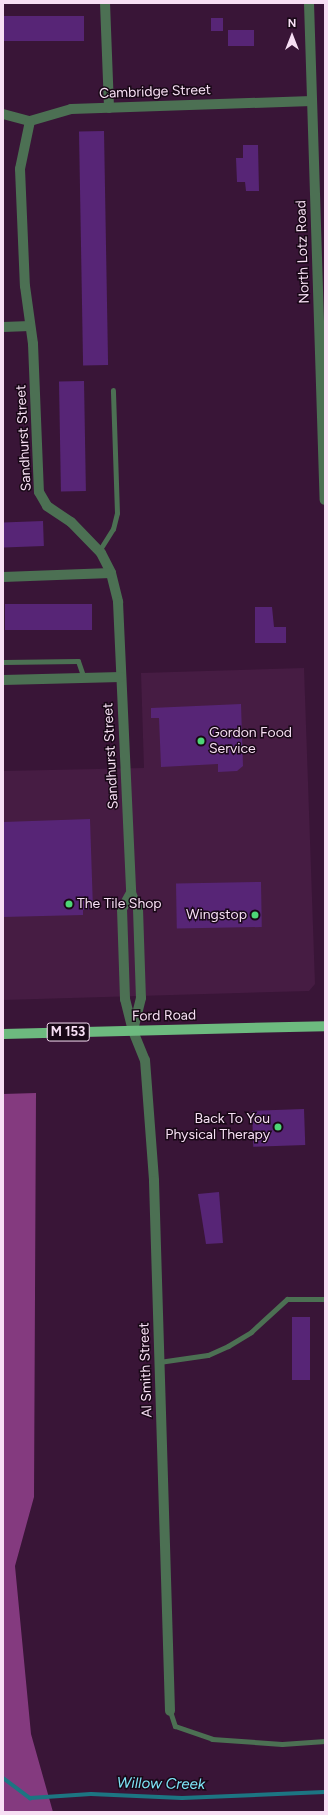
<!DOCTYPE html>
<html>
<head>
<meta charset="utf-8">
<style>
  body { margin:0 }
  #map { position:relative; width:328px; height:1815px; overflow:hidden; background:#391537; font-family:Figtree,sans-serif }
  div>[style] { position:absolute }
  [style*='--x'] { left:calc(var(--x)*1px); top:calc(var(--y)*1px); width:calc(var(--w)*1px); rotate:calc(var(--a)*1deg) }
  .built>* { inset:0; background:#461c43 }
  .forest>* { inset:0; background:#843a7f }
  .stream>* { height:4px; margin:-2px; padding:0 2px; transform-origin:2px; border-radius:2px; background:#1c7582 }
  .building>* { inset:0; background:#572576; transform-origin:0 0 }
  .service>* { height:5px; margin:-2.5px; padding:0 2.5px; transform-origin:2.5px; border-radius:2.5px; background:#4c7053 }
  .minor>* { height:10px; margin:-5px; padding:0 5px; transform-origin:5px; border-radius:5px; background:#4c7053 }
  .tertiary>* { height:10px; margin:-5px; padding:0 5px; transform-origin:5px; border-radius:5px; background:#4c7053 }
  .primary>* { height:10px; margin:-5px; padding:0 5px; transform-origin:5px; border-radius:5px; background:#6dba7f }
  .dots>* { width:11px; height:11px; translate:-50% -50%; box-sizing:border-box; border:2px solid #180816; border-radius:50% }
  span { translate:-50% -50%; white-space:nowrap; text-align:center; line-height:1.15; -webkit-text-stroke:3px #180816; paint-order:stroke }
  .shield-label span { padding:1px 3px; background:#180816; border:1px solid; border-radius:3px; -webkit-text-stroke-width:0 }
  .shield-label { font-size:13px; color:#f7dff4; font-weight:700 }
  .street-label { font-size:14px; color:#f7dff4 }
  .poi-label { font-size:14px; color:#f7dff4 }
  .left { translate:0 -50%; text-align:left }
  .right { translate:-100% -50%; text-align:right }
  .water-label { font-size:15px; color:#7ee6f8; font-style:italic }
  .frame { position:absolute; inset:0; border:4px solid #f7dff4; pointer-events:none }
  .north { position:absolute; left:272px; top:16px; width:40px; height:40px; -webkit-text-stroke:3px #180816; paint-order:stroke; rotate:0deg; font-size:11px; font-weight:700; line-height:16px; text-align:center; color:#f7dff4 }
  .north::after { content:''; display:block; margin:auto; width:14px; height:18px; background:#f7dff4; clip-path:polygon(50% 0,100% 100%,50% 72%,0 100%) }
</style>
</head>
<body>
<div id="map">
  <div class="built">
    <div style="clip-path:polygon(304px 668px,315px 984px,309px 991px,3px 1000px,3px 771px,144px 768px,141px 673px)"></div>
  </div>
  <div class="forest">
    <div style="clip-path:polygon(36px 1093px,34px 1497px,15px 1566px,31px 1734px,53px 1812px,3px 1812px,3px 1094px)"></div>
  </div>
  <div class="stream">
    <div style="--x:3;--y:1778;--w:34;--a:37"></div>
    <div style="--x:30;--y:1798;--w:61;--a:-3.8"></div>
    <div style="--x:91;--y:1794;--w:91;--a:2.5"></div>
    <div style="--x:182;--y:1798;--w:143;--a:-2.4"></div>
  </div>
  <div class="building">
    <div style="left:84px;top:16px;width:25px;height:81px;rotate:90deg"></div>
    <div style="left:211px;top:18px;width:12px;height:13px"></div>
    <div style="left:228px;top:30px;width:26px;height:16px"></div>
    <div style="left:104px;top:131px;width:234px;height:25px;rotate:89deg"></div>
    <div style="clip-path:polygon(243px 145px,258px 145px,259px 191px,246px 191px,245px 182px,237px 182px,236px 158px,243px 158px)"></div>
    <div style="left:84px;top:381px;width:110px;height:25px;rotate:89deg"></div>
    <div style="left:43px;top:521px;width:25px;height:40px;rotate:88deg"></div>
    <div style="left:5px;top:604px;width:87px;height:26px"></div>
    <div style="clip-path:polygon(255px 607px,272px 607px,274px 627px,286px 627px,286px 643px,255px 643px)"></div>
    <div style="clip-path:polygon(241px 704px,243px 766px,237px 771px,218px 772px,218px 764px,161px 767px,159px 718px,151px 718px,151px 708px)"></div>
    <div style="clip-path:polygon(90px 819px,93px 909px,83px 910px,83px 915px,3px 917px,3px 822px)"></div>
    <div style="left:261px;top:882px;width:45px;height:85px;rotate:89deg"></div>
    <div style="left:304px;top:1109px;width:36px;height:52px;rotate:88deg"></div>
    <div style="clip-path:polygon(219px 1192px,223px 1243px,206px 1244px,198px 1194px)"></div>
    <div style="left:292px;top:1317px;width:18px;height:63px"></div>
  </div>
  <div class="service">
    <div style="--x:99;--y:551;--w:26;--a:-58"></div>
    <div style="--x:113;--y:529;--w:16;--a:-76"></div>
    <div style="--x:117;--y:513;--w:123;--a:-91.9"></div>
    <div style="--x:3;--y:662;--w:75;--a:-0.8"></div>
    <div style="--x:78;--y:661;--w:18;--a:71"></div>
    <div style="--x:159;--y:1362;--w:49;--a:-8.1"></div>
    <div style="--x:208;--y:1355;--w:22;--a:-24"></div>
    <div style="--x:228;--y:1346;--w:27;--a:-31"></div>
    <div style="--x:251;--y:1332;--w:49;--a:-42.5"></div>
    <div style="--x:287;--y:1299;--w:38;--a:0"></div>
    <div style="--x:170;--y:1711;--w:16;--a:72"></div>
    <div style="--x:175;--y:1726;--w:39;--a:19"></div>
    <div style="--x:212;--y:1739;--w:70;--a:4.1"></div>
    <div style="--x:282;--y:1744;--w:43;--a:-4"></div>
  </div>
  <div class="minor">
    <div style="--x:105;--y:3;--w:105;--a:87.8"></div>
    <div style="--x:3;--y:114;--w:28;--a:15"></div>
    <div style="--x:30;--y:121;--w:43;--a:-16.3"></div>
    <div style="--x:71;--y:109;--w:241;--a:-1.9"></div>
    <div style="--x:30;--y:121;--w:49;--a:101.8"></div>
    <div style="--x:20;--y:169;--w:117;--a:87.6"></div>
    <div style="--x:25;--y:286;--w:59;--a:82.1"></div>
    <div style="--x:33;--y:344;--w:148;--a:87.7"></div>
    <div style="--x:39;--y:492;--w:16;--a:60"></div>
    <div style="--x:47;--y:506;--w:29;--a:34"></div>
    <div style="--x:71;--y:522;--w:43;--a:45.9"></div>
    <div style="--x:101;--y:553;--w:22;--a:63"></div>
    <div style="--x:111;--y:573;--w:30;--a:76"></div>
    <div style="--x:118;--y:602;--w:291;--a:87.4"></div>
    <div style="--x:131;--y:893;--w:17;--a:66"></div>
    <div style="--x:138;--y:909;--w:89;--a:88.1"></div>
    <div style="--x:141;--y:998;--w:34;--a:104"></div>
    <div style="--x:133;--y:1031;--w:33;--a:-104"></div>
    <div style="--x:125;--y:999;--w:90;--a:-91.9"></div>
    <div style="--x:122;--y:909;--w:18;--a:-61"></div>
    <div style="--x:3;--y:327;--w:27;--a:-2"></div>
    <div style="--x:3;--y:577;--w:108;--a:-2.1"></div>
    <div style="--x:3;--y:680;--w:118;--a:-1.5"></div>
    <div style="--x:133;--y:1031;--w:31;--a:68"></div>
    <div style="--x:145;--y:1060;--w:121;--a:85.7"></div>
    <div style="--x:154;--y:1181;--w:530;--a:88.27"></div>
  </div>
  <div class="tertiary">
    <div style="--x:309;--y:3;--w:497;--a:88.2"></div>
  </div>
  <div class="primary">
    <div style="--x:3;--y:1034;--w:322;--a:-1.4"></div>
  </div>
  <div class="dots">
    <div style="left:201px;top:741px;background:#4dd676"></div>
    <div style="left:69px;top:904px;background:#4dd676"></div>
    <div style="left:255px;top:915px;background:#4dd676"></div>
    <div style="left:278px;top:1127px;background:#4dd676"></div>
  </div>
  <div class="shield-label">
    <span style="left:68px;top:1032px">M 153</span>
  </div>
  <div class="street-label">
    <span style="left:155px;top:92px;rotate:-2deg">Cambridge Street</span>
    <span style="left:303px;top:252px;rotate:-92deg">North Lotz Road</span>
    <span style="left:24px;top:438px;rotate:-93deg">Sandhurst Street</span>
    <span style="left:111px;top:756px;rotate:-93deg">Sandhurst Street</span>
    <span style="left:164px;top:1016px;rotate:-1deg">Ford Road</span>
    <span style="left:146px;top:1370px;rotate:-92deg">Al Smith Street</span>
  </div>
  <div class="poi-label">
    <span class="left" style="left:209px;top:741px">Gordon Food<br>Service</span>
    <span class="left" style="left:77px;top:904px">The Tile Shop</span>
    <span class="right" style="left:247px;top:915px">Wingstop</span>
    <span class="right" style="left:270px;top:1127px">Back To You<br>Physical Therapy</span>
  </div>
  <div class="water-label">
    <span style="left:161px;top:1784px;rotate:1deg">Willow Creek</span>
  </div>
  <div class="frame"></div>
  <div class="north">N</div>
</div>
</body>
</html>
